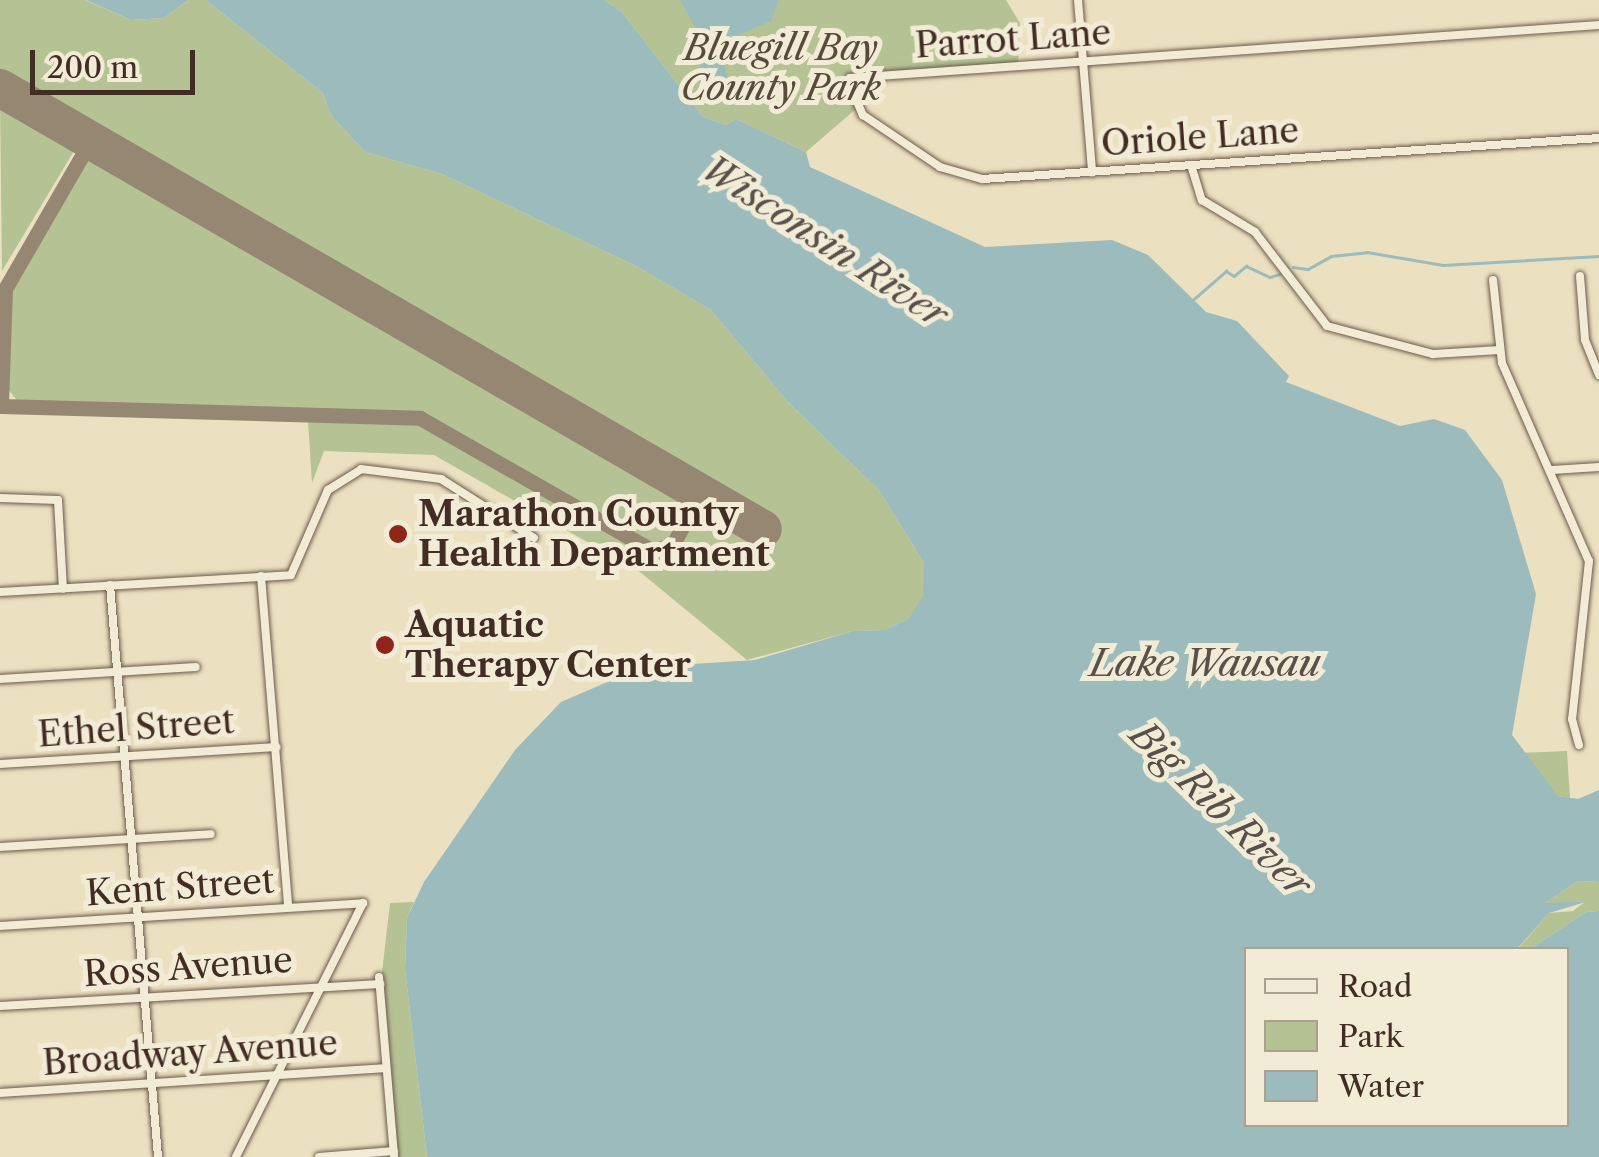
<!DOCTYPE html>
<html>
<head>
<meta charset="utf-8">
<style>
  body { margin:0 }
  #map { position:relative; width:1599px; height:1157px; overflow:hidden; background:#ebe1c1; font-family:"Libre Caslon Text",serif }
  div>[style] { position:absolute }
  [style*='--x'] { left:calc(var(--x)*1px); top:calc(var(--y)*1px); width:calc(var(--w)*1px); rotate:calc(var(--a)*1deg) }
  .green>* { inset:0; background:#b5c394 }
  .water>* { inset:0; background:#9bbbbc }
  .stream>* { height:2.5px; margin:-1.25px; padding:0 1.25px; transform-origin:1.25px; border-radius:1.25px; background:#9bbbbc }
  .taxiway>* { height:15px; margin:-7.5px; padding:0 7.5px; transform-origin:7.5px; border-radius:7.5px; background:#968773 }
  .runway>* { height:38px; margin:-19px; padding:0 19px; transform-origin:19px; border-radius:19px; background:#968773 }
  .roads { filter:drop-shadow(0 0 2px #6c5a4c) drop-shadow(0 0 2px #6c5a4c) }
  .minor>* { height:8px; margin:-4px; padding:0 4px; transform-origin:4px; border-radius:4px; background:#f2ecd7 }
  .dots>* { width:28px; height:28px; translate:-50% -50%; box-sizing:border-box; border:5px solid #f2ecd7; border-radius:50% }
  span { translate:-50% -50%; white-space:nowrap; text-align:center; line-height:1.15; -webkit-text-stroke:10px #f2ecd7; paint-order:stroke }
  .street-label { font-size:35px; color:#422d25 }
  .park-label { font-size:35px; color:#594b3b; font-style:italic }
  .poi-label { font-size:35px; color:#422d25; font-weight:700 }
  .left { translate:0 -50%; text-align:left }
  .water-label { font-size:38px; color:#58504b; font-style:italic }
  .legend { position:absolute; left:1244px; top:947px; width:325px; height:180px; box-sizing:border-box; background:#f2ecd7; border:2px solid #aca090; margin:0; padding:12px 18px; list-style:none; font-size:30px; color:#422d25 }
  .legend li { display:flex; align-items:center; gap:20px; height:50px }
  .legend b { width:50px; border:2px solid #aca090 }
  .scale { position:absolute; left:30px; top:50px; width:165px; height:45px; box-sizing:border-box; border:5px solid #422d25; border-top:0; padding-left:12px; font-size:30px; line-height:35px; white-space:nowrap; color:#422d25; -webkit-text-stroke:8px #f2ecd7; paint-order:stroke }
</style>
</head>
<body>
<div id="map">
  <div class="green">
    <div style="clip-path:polygon(0 0,85px 0,131px 20px,164px 18px,188px 0,206px 0,323px 93px,331px 115px,365px 152px,442px 174px,638px 267px,711px 310px,788px 402px,879px 490px,924px 563px,924px 596px,908px 619px,885px 630px,853px 631px,747px 660px,640px 572px,434px 455px,324px 451px,312px 483px,308px 421px,416px 424px,653px 557px,673px 553px,700px 513px,756px 538px,768px 517px,0 72px)"></div>
    <div style="clip-path:polygon(604px 0,1006px 0,1020px 23px,1018px 66px,851px 78px,857px 108px,806px 152px,736px 119px,726px 125px,703px 117px,622px 12px)"></div>
    <div style="clip-path:polygon(0 100px,71px 141px,74px 151px,2px 271px)"></div>
    <div style="clip-path:polygon(96px 157px,678px 493px,685px 510px,667px 540px,653px 544px,421px 413px,19px 403px,8px 389px,12px 287px,86px 160px)"></div>
    <div style="clip-path:polygon(1567px 751px,1570px 798px,1558px 796px,1521px 753px)"></div>
    <div style="clip-path:polygon(1578px 881px,1599px 882px,1599px 911px,1586px 912px,1530px 949px,1517px 950px,1549px 913px,1573px 911px,1586px 901px,1542px 905px)"></div>
    <div style="clip-path:polygon(414px 902px,407px 918px,405px 969px,427px 1157px,398px 1157px,382px 972px,390px 903px)"></div>
  </div>
  <div class="water">
    <div style="clip-path:polygon(86px 0,188px 0,164px 18px,131px 20px)"></div>
    <div style="clip-path:polygon(206px 0,604px 0,622px 12px,703px 117px,726px 125px,736px 119px,806px 152px,810px 167px,985px 247px,1112px 240px,1148px 255px,1206px 312px,1237px 321px,1289px 376px,1286px 382px,1400px 426px,1434px 419px,1465px 430px,1502px 480px,1536px 594px,1512px 735px,1558px 796px,1578px 799px,1599px 790px,1599px 882px,1578px 881px,1545px 903px,1589px 901px,1549px 913px,1517px 949px,1246px 950px,1246px 1124px,1566px 1124px,1566px 950px,1530px 949px,1586px 912px,1599px 911px,1599px 1157px,427px 1157px,405px 969px,407px 918px,424px 882px,515px 750px,561px 702px,605px 683px,661px 666px,755px 660px,853px 631px,885px 630px,908px 619px,923px 596px,924px 563px,879px 490px,788px 402px,711px 310px,638px 267px,442px 174px,365px 152px,331px 115px,323px 93px)"></div>
    <div style="clip-path:polygon(680px 0,779px 0,771px 21px,720px 43px,734px 110px,721px 91px,699px 82px,702px 40px)"></div>
  </div>
  <div class="stream">
    <div style="--x:1293;--y:267;--w:15;--a:8"></div>
    <div style="--x:1308;--y:269;--w:26;--a:-29"></div>
    <div style="--x:1331;--y:256;--w:36;--a:-6"></div>
    <div style="--x:1367;--y:252;--w:77;--a:9.7"></div>
    <div style="--x:1443;--y:265;--w:156;--a:-3.3"></div>
    <div style="--x:1194;--y:299;--w:43;--a:-41.2"></div>
    <div style="--x:1226;--y:271;--w:9;--a:32"></div>
    <div style="--x:1234;--y:276;--w:16;--a:-40"></div>
    <div style="--x:1246;--y:266;--w:26;--a:25"></div>
    <div style="--x:1270;--y:277;--w:10;--a:-17"></div>
  </div>
  <div class="taxiway">
    <div style="--x:91;--y:140;--w:172;--a:120"></div>
    <div style="--x:5;--y:289;--w:117;--a:92"></div>
    <div style="--x:1;--y:406;--w:419;--a:1.6"></div>
    <div style="--x:420;--y:418;--w:268;--a:29.7"></div>
    <div style="--x:653;--y:551;--w:21;--a:-19"></div>
    <div style="--x:673;--y:544;--w:59;--a:-61.7"></div>
  </div>
  <div class="runway">
    <div style="--x:0;--y:88;--w:881;--a:30.03"></div>
  </div>
  <div class="roads">
    <div class="minor">
      <div style="--x:1078;--y:0;--w:173;--a:85.3"></div>
      <div style="--x:1599;--y:25;--w:751;--a:175.95"></div>
      <div style="--x:850;--y:78;--w:7;--a:90"></div>
      <div style="--x:850;--y:85;--w:33;--a:67"></div>
      <div style="--x:863;--y:115;--w:93;--a:34"></div>
      <div style="--x:940;--y:167;--w:44;--a:15.9"></div>
      <div style="--x:982;--y:179;--w:618;--a:-3.8"></div>
      <div style="--x:1191;--y:165;--w:37;--a:73"></div>
      <div style="--x:1202;--y:200;--w:62;--a:31.1"></div>
      <div style="--x:1255;--y:232;--w:118;--a:52.5"></div>
      <div style="--x:1327;--y:326;--w:110;--a:14.8"></div>
      <div style="--x:1433;--y:354;--w:67;--a:-3.4"></div>
      <div style="--x:1580;--y:276;--w:64;--a:85.5"></div>
      <div style="--x:1585;--y:340;--w:38;--a:68"></div>
      <div style="--x:1493;--y:280;--w:83;--a:83.8"></div>
      <div style="--x:1502;--y:363;--w:216;--a:66.3"></div>
      <div style="--x:1589;--y:561;--w:159;--a:96.1"></div>
      <div style="--x:1572;--y:719;--w:27;--a:75"></div>
      <div style="--x:1552;--y:470;--w:47;--a:-3.7"></div>
      <div style="--x:0;--y:498;--w:58;--a:2"></div>
      <div style="--x:58;--y:500;--w:89;--a:86.8"></div>
      <div style="--x:261;--y:576;--w:332;--a:85.3"></div>
      <div style="--x:110;--y:585;--w:574;--a:85.2"></div>
      <div style="--x:0;--y:592;--w:291;--a:-3.3"></div>
      <div style="--x:291;--y:575;--w:93;--a:-66.5"></div>
      <div style="--x:328;--y:490;--w:39;--a:-32"></div>
      <div style="--x:361;--y:469;--w:81;--a:7.1"></div>
      <div style="--x:441;--y:479;--w:110;--a:32.4"></div>
      <div style="--x:0;--y:679;--w:196;--a:-3.5"></div>
      <div style="--x:0;--y:764;--w:277;--a:-3.5"></div>
      <div style="--x:0;--y:847;--w:211;--a:-3.5"></div>
      <div style="--x:0;--y:926;--w:364;--a:-3.6"></div>
      <div style="--x:363;--y:903;--w:284;--a:116.6"></div>
      <div style="--x:379;--y:977;--w:181;--a:85.2"></div>
      <div style="--x:0;--y:1006;--w:381;--a:-3.3"></div>
      <div style="--x:0;--y:1093;--w:384;--a:-3.7"></div>
      <div style="--x:319;--y:1157;--w:75;--a:-4.6"></div>
    </div>
  </div>
  <div class="dots">
    <div style="left:398px;top:534px;background:#8f2418"></div>
    <div style="left:385px;top:645px;background:#8f2418"></div>
  </div>
  <div class="street-label">
    <span style="left:1013px;top:39px;rotate:-4deg">Parrot Lane</span>
    <span style="left:1200px;top:137px;rotate:-4deg">Oriole Lane</span>
    <span style="left:136px;top:728px;rotate:-4deg">Ethel Street</span>
    <span style="left:180px;top:887px;rotate:-4deg">Kent Street</span>
    <span style="left:188px;top:967px;rotate:-4deg">Ross Avenue</span>
    <span style="left:190px;top:1053px;rotate:-4deg">Broadway Avenue</span>
  </div>
  <div class="park-label">
    <span style="left:781px;top:68px">Bluegill Bay<br>County Park</span>
  </div>
  <div class="poi-label">
    <span class="left" style="left:418px;top:534px">Marathon County<br>Health Department</span>
    <span class="left" style="left:405px;top:645px">Aquatic<br>Therapy Center</span>
  </div>
  <div class="water-label">
    <span style="left:825px;top:241px;rotate:33deg">Wisconsin River</span>
    <span style="left:1205px;top:663px">Lake Wausau</span>
    <span style="left:1221px;top:809px;rotate:44deg">Big Rib River</span>
  </div>
  <ul class="legend">
  <li><b style="height:12px;background:#f2ecd7"></b>Road</li>
  <li><b style="height:28px;background:#b5c394"></b>Park</li>
  <li><b style="height:28px;background:#9bbbbc"></b>Water</li>
  </ul>
  <div class="scale">200 m</div>
</div>
</body>
</html>
